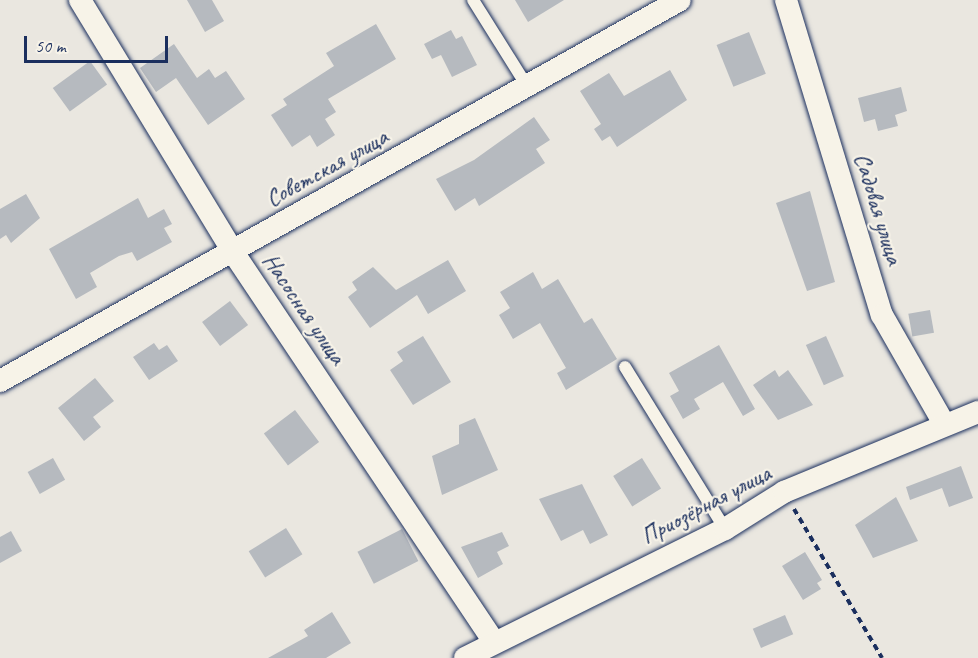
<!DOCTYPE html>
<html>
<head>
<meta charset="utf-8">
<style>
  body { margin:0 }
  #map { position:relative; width:978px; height:658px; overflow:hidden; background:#eae7e0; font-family:Caveat,sans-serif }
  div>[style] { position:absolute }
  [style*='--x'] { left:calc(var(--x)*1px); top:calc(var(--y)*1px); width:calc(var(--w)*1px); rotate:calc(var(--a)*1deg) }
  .building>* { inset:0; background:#b6babf; transform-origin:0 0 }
  .path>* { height:4px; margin-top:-2px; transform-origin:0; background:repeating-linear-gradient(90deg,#1b2f5e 0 6px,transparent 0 10.5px) }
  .roads { filter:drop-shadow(0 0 2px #1b2f5e) drop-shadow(0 0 2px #1b2f5e) }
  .lane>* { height:12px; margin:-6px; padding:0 6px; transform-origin:6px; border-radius:6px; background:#f7f3e8 }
  .street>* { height:22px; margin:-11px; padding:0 11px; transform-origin:11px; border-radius:11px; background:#f7f3e8 }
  span { translate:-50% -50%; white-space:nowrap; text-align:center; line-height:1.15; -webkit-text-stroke:4.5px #f7f3e8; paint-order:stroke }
  .street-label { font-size:24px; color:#1b2f5e }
  .scale { position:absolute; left:24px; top:36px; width:144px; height:27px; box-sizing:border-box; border:3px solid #1b2f5e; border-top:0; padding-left:8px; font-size:18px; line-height:21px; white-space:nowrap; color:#1b2f5e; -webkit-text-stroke:4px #f7f3e8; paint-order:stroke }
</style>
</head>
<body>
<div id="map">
  <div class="building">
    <div style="clip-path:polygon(187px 0,212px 0,224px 21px,205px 32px)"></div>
    <div style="clip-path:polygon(515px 0,564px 0,528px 22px)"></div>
    <div style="clip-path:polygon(376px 24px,396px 59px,328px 99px,336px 112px,325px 119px,335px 135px,317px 147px,310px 135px,292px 147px,271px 115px,287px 105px,283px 99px,334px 66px,326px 53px)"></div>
    <div style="clip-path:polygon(451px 30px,456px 39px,462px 36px,477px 65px,452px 77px,441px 55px,432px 59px,424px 44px)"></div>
    <div style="left:749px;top:32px;width:45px;height:35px;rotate:68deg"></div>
    <div style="clip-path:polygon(174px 44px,197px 78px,209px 69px,215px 78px,226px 71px,245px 99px,208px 125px,176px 78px,156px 92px,140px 68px)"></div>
    <div style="left:90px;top:61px;width:29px;height:46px;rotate:54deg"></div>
    <div style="clip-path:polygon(670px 70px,687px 100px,617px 147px,610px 136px,602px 141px,594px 129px,601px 124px,580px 91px,609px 73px,624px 96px)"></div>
    <div style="clip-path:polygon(901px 87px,907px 111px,895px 115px,898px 126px,878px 131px,875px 119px,864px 122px,858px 98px)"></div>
    <div style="clip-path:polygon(534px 117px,550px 140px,536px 149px,545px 163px,479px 206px,475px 198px,455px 211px,436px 179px,474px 160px)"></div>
    <div style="clip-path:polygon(810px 191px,835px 282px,807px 291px,776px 203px)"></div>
    <div style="clip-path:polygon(26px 194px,40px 218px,11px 243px,6px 235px,0 239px,0 209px)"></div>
    <div style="clip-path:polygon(138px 198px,148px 218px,164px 209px,172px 224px,164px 228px,172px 242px,137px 261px,132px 252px,119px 256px,90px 273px,97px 287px,76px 299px,49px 249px)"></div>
    <div style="clip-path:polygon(448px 260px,466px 291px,428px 314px,417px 295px,370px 328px,348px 297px,357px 290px,352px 282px,373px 267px,396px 290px)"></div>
    <div style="clip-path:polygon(533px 272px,542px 289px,558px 279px,584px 323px,592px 318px,617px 359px,566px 390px,557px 373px,566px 368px,540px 323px,513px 339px,499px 315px,510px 308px,500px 292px)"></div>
    <div style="left:230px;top:301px;width:30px;height:35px;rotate:53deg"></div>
    <div style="left:930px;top:310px;width:23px;height:22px;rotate:80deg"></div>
    <div style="clip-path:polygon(423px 336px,451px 382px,413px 405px,390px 370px,403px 361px,397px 352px)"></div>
    <div style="left:826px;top:336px;width:44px;height:22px;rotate:66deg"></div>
    <div style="clip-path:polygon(154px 343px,159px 350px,167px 345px,178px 361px,149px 380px,133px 357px)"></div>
    <div style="clip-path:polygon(719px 345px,755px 409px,743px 416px,723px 382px,694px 399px,700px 409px,683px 419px,670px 396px,679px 391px,669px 373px)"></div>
    <div style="clip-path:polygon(775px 370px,779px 377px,788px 370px,813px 405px,778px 420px,753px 385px)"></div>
    <div style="clip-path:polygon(95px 378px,114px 401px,93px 417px,101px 427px,84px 441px,58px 408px)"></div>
    <div style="left:295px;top:410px;width:40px;height:39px;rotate:53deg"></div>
    <div style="clip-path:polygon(475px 418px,498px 470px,442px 495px,432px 456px,459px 444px,459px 425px)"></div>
    <div style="left:53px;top:458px;width:25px;height:29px;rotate:61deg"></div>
    <div style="left:642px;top:458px;width:36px;height:34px;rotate:58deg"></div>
    <div style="clip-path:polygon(961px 466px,973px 498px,949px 507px,942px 488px,910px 500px,906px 487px)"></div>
    <div style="clip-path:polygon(582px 484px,608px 535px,590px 544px,583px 530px,561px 541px,539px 499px)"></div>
    <div style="clip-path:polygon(896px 497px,918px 541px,873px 558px,855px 525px)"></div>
    <div style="left:286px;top:528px;width:31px;height:44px;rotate:58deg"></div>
    <div style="left:402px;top:529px;width:36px;height:50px;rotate:63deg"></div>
    <div style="clip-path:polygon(11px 531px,22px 551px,0 563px,0 537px)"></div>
    <div style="clip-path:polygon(502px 532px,509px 546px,497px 552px,503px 564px,478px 578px,461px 547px)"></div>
    <div style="clip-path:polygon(805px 552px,822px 580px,817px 583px,821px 589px,803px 600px,782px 566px)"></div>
    <div style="clip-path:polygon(332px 612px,351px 643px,326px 658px,268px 658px,308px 636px,304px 630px)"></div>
    <div style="left:785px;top:615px;width:21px;height:35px;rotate:67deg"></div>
  </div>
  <div class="path">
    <div style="--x:794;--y:509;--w:173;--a:59.4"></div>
  </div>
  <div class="roads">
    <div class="lane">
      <div style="--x:473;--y:0;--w:102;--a:57.9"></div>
      <div style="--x:625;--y:367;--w:190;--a:58.3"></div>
    </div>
    <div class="street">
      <div style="--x:80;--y:0;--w:295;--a:58.7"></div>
      <div style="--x:233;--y:252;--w:469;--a:56.2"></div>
      <div style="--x:786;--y:0;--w:329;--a:73.1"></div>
      <div style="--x:882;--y:315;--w:123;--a:60.3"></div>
      <div style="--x:0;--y:381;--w:779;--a:-29.26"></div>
      <div style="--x:465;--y:658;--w:290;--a:-26.4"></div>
      <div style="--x:725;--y:529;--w:70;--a:-32.1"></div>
      <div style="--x:784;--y:492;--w:210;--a:-22.4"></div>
    </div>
  </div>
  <div class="street-label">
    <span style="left:327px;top:168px;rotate:-29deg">Советская улица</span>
    <span style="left:878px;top:209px;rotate:73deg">Садовая улица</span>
    <span style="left:304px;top:309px;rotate:56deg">Насосная улица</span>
    <span style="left:706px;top:505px;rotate:-28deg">Приозёрная улица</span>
  </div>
  <div class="scale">50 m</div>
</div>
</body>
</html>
